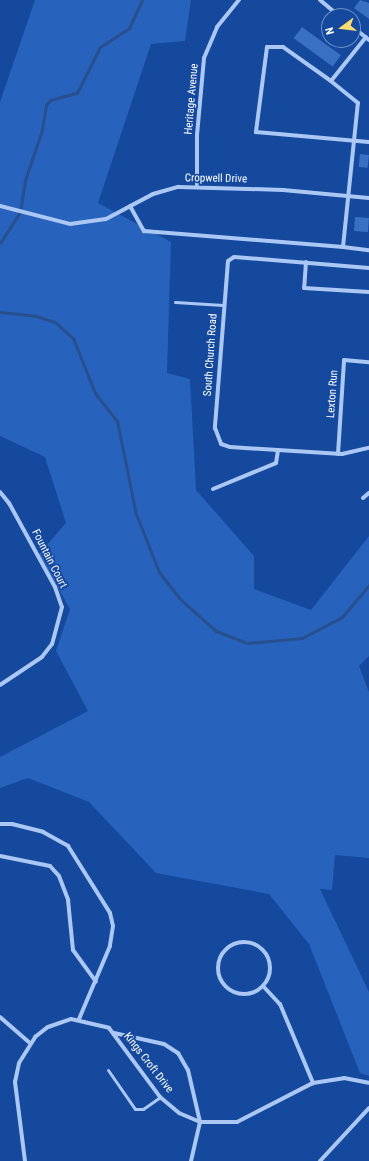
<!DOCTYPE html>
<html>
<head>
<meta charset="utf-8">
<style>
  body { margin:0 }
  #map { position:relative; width:369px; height:1161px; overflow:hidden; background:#14499e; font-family:"Roboto Condensed",sans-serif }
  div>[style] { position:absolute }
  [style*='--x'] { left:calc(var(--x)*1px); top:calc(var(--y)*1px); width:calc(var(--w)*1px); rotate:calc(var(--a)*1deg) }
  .green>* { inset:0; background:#2762bc }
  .stream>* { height:3px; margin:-1.5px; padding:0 1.5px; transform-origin:1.5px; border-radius:1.5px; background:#284f8e }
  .building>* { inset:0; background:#3970c3; transform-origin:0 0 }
  .service>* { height:3px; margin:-1.5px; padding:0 1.5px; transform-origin:1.5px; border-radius:1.5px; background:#abc8f4 }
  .minor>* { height:4px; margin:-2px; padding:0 2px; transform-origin:2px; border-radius:2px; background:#abc8f4 }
  .minor>.ring { margin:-2px; padding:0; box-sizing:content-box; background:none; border:4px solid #abc8f4; border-radius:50% }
  span { translate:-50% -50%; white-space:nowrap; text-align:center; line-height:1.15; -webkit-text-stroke:3.5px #14499e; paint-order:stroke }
  .street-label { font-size:11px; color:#fff }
  .north { position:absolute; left:321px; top:8px; width:40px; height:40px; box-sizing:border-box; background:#14499e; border:1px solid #7292c5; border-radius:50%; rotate:255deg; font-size:11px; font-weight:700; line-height:16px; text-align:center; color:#fff }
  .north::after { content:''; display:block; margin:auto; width:14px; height:18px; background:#ffdc6e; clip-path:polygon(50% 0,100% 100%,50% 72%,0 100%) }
</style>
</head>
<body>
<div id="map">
  <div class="green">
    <div style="clip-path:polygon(35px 0,191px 0,185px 41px,151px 44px,98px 203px,171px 242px,167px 373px,190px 379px,196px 490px,254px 556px,254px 589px,311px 610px,369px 536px,369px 656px,359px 666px,369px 692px,369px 858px,335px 855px,332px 890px,320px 889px,369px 992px,369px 1076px,360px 1073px,309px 944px,269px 894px,156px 873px,89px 802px,28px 778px,0 788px,0 757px,88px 711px,56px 651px,70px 609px,39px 554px,66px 523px,45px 457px,0 436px,0 102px)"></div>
  </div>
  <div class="stream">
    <div style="--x:0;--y:243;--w:37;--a:-57"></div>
    <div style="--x:20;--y:212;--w:32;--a:-81"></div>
    <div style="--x:25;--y:180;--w:53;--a:-71.2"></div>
    <div style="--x:42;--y:130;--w:25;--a:-81"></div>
    <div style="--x:46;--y:105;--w:6;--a:-51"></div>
    <div style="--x:50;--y:100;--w:28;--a:-15"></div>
    <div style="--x:77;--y:93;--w:51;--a:-63.4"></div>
    <div style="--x:100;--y:47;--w:35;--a:-33"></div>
    <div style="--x:129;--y:28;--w:31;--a:-65"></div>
    <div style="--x:0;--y:312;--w:36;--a:6"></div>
    <div style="--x:36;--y:316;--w:20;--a:18"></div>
    <div style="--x:55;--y:322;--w:24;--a:42"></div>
    <div style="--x:73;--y:338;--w:59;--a:68.2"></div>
    <div style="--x:95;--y:393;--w:36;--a:52"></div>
    <div style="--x:117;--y:421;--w:95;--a:78.5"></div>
    <div style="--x:136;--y:514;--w:62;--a:68.4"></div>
    <div style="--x:159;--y:572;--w:33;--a:52"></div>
    <div style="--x:179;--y:598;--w:50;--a:41.7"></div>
    <div style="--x:216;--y:631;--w:33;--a:21"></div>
    <div style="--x:247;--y:643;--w:55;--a:-5.2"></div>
    <div style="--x:302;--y:638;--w:45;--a:-27.7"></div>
    <div style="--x:342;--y:617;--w:42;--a:-49.8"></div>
  </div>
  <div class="building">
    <div style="clip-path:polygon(360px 0,369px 3px,369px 19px,354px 8px)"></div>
    <div style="left:302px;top:27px;width:48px;height:14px;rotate:36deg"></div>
    <div style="left:360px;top:154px;width:9px;height:13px;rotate:6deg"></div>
    <div style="left:355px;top:217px;width:14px;height:14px;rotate:4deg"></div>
  </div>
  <div class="service">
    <div style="--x:175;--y:302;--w:48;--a:3.6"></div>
    <div style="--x:108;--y:1070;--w:47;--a:55.3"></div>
    <div style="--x:135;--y:1109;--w:8;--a:0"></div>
    <div style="--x:143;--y:1109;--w:21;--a:-35"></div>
  </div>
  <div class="minor">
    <div style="--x:320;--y:0;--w:25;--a:40"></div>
    <div style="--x:353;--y:27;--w:21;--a:39"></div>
    <div style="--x:331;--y:81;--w:59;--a:-144.7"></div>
    <div style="--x:283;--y:47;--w:16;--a:180"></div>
    <div style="--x:267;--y:47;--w:86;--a:97.4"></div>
    <div style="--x:256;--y:132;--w:113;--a:5.1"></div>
    <div style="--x:197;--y:186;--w:51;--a:-90"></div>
    <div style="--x:197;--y:135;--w:77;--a:-84.8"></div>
    <div style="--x:204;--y:58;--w:34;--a:-67"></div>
    <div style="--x:217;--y:27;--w:35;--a:-51"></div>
    <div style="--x:0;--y:206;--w:72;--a:14.4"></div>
    <div style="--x:70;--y:224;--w:36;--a:-8"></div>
    <div style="--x:106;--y:219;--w:53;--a:-28"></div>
    <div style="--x:153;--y:194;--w:26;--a:-16"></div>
    <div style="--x:178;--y:187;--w:105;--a:1.6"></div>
    <div style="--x:283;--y:190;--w:86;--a:5.3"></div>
    <div style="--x:130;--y:206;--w:29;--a:61"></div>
    <div style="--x:144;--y:231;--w:200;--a:4.6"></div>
    <div style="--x:343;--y:247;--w:145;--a:-84.1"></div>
    <div style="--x:358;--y:103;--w:35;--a:-141"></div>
    <div style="--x:331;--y:81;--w:56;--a:-51.5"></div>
    <div style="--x:343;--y:247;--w:26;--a:7"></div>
    <div style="--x:306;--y:262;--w:26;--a:94"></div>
    <div style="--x:304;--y:288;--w:65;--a:3.5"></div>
    <div style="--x:369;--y:268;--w:135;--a:-175.3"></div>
    <div style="--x:234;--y:257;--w:7;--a:146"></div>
    <div style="--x:228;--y:261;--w:168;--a:94.5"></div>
    <div style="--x:215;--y:428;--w:17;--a:69"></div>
    <div style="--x:221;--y:444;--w:9;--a:18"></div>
    <div style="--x:230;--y:447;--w:112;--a:3.6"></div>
    <div style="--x:342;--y:454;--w:28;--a:-13"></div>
    <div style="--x:338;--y:454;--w:94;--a:-86.3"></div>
    <div style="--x:344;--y:360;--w:25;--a:5"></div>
    <div style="--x:213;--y:489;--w:68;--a:-22.4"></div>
    <div style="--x:276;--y:463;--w:13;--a:-81"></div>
    <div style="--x:0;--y:492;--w:14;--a:51"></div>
    <div style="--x:9;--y:503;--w:96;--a:61.3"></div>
    <div style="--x:55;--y:587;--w:21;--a:71"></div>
    <div style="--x:62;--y:607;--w:38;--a:105"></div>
    <div style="--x:52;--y:644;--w:16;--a:128"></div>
    <div style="--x:42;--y:657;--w:50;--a:146.3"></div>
    <div style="--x:363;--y:498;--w:8;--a:-40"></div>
    <div style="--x:0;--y:824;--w:12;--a:0"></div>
    <div style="--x:12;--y:824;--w:32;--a:14"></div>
    <div style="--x:43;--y:832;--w:29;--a:29"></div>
    <div style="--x:68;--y:846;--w:79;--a:57.9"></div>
    <div style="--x:110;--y:913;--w:13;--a:77"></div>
    <div style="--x:113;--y:926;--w:20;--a:99"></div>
    <div style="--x:110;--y:946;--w:79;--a:113"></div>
    <div style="--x:0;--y:856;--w:51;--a:11.3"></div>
    <div style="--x:50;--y:866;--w:13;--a:48"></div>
    <div style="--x:59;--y:876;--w:26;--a:69"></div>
    <div style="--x:68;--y:900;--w:50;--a:84.3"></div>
    <div style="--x:73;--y:950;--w:39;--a:54"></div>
    <div class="ring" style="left:218px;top:942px;width:48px;height:48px"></div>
    <div style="--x:263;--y:986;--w:25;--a:47"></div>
    <div style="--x:280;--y:1004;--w:86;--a:67.3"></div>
    <div style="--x:0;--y:1017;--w:40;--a:41"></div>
    <div style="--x:114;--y:1033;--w:51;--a:12.4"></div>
    <div style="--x:164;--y:1044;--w:17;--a:33"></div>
    <div style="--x:178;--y:1053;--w:20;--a:60"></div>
    <div style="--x:188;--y:1070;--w:53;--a:77"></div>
    <div style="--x:200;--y:1122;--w:40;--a:103"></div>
    <div style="--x:25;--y:1161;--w:80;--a:-97.2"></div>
    <div style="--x:15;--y:1082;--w:19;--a:-78"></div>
    <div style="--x:19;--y:1063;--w:31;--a:-58"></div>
    <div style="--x:35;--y:1037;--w:16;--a:-38"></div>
    <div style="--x:48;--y:1027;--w:24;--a:-19"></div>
    <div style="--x:71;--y:1019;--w:39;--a:13"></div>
    <div style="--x:109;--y:1028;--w:86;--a:53.5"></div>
    <div style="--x:160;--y:1097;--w:25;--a:40"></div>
    <div style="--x:179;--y:1113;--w:23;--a:23"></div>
    <div style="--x:200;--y:1122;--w:37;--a:0"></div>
    <div style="--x:237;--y:1122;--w:85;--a:-27.2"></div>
    <div style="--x:313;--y:1083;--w:31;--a:-9"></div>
    <div style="--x:344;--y:1078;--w:25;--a:11"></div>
    <div style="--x:320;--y:1161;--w:72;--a:-47.2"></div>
  </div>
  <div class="street-label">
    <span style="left:192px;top:99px;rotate:-85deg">Heritage Avenue</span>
    <span style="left:216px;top:179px;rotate:1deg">Cropwell Drive</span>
    <span style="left:211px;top:355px;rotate:-86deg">South Church Road</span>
    <span style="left:333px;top:394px;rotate:-86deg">Lexton Run</span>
    <span style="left:49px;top:559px;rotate:63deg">Fountain Court</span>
    <span style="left:148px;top:1063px;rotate:52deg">Kings Croft Drive</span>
  </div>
  <div class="north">N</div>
</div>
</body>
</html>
